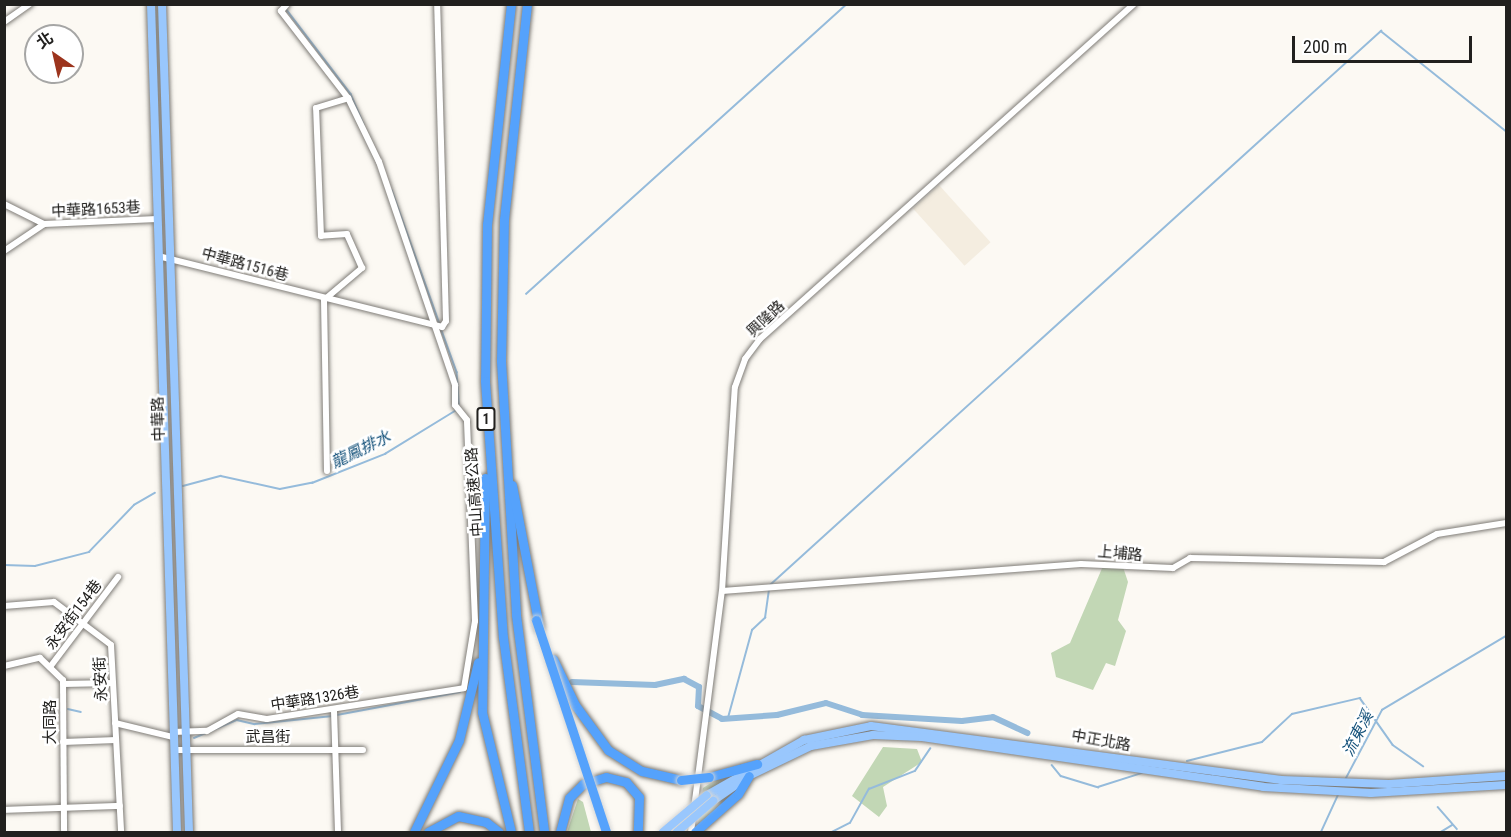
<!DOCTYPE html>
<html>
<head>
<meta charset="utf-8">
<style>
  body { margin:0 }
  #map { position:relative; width:1511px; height:837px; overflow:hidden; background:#fcf9f3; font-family:"Roboto Condensed","Noto Sans TC",sans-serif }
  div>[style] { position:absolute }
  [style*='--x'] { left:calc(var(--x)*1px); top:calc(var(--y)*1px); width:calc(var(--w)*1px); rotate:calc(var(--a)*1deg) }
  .built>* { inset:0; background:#f4ede0; transform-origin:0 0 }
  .green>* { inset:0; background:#c2d7b5 }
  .stream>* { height:1.5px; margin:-0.75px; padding:0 0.75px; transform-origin:0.75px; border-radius:0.75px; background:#95bbdb }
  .canal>* { height:6px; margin:-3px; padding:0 3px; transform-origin:3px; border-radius:3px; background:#95bbdb }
  .roads { filter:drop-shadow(0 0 2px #7f7c77) drop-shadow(0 0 2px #7f7c77) }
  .minor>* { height:6px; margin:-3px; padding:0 3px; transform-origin:3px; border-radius:3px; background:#fff }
  .major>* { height:8px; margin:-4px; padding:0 4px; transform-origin:4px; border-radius:4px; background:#99c7fd }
  .highway>* { height:9px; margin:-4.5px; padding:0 4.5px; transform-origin:4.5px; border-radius:4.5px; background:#55a2fc }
  .bridges { filter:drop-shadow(0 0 2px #d7d7d6) drop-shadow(0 0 2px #d7d7d6) }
  .major-bridge>* { height:8px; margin:-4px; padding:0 4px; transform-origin:4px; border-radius:4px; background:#99c7fd }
  .highway-bridge>* { height:9px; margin:-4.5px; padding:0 4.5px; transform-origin:4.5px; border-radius:4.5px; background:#55a2fc }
  span { translate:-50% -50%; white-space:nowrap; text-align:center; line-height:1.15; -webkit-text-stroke:5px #fff; paint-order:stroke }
  .shield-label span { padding:2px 4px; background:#fff; border:2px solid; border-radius:4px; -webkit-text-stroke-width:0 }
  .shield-label { font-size:14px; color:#21201e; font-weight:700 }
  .street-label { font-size:15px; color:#21201e }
  .water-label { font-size:16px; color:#14517a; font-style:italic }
  .frame { position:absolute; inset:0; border:6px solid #21201e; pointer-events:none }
  .north { position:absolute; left:24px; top:24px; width:60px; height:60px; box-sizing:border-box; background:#fff; border:2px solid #a6a6a5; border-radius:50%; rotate:326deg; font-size:16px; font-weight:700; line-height:24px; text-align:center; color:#21201e }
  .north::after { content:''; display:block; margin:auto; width:21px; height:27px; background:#9c341d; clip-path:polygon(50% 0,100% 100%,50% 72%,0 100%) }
  .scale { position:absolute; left:1292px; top:36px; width:180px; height:27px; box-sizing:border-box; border:3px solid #21201e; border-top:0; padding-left:8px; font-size:18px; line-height:21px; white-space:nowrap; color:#21201e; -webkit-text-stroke:4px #fff; paint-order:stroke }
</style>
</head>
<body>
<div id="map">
  <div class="built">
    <div style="left:939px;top:185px;width:77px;height:35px;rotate:48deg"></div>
  </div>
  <div class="green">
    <div style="clip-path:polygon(1103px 566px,1123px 567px,1128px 582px,1118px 620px,1126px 631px,1115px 666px,1106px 663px,1093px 690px,1056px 677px,1051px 653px,1070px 643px)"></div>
    <div style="clip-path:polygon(883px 747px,917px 749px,922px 762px,883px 787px,887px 806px,879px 817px,852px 796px)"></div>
    <div style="clip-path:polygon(741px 764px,740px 796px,697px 832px,703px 788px)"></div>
    <div style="clip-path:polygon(578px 799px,583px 802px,591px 832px,567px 832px)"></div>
  </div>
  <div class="stream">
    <div style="--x:287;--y:10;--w:106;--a:52.7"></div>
    <div style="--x:351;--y:94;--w:34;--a:67"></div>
    <div style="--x:392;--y:190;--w:142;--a:70.3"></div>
    <div style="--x:526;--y:294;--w:433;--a:-42.1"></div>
    <div style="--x:441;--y:328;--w:47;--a:70"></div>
    <div style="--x:457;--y:372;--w:32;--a:86"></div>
    <div style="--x:183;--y:486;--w:39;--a:-15"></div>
    <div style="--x:221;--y:476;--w:60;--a:12.4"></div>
    <div style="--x:280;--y:489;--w:33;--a:-11"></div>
    <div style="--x:312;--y:483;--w:79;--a:-21.7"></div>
    <div style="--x:385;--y:454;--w:82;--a:-31.6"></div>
    <div style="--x:4;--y:565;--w:31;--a:2"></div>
    <div style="--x:35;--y:566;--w:56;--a:-14.5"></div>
    <div style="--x:89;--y:552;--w:65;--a:-46.2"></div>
    <div style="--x:134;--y:505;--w:24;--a:-30"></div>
    <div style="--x:770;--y:585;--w:825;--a:-42.2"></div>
    <div style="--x:1381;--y:31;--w:160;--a:38.7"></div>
    <div style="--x:68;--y:709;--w:13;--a:13"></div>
    <div style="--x:337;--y:715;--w:125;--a:-10.6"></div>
    <div style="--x:728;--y:718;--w:91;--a:-74.7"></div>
    <div style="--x:752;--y:630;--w:18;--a:-43"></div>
    <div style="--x:765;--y:618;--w:28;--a:-82"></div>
    <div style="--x:194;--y:738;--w:47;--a:-22.7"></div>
    <div style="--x:237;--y:720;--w:18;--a:13"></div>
    <div style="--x:255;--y:724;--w:78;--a:-5.9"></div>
    <div style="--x:1187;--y:761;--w:77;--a:-14.2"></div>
    <div style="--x:1262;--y:742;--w:41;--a:-43"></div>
    <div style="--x:1292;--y:714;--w:70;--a:-13.2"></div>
    <div style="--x:1360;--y:698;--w:57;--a:54.9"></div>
    <div style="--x:1393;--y:745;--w:37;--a:35"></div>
    <div style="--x:1052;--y:765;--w:14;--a:51"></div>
    <div style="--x:1061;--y:776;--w:39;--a:17"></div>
    <div style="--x:1098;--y:787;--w:46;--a:-17.7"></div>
    <div style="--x:1345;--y:780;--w:79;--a:-62.1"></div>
    <div style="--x:1382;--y:710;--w:144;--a:-30.8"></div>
    <div style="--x:1438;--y:807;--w:29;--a:49"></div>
    <div style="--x:832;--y:832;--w:20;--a:-27"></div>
    <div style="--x:850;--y:823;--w:39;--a:-61"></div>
    <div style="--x:869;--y:789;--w:49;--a:-21.4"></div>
    <div style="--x:915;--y:771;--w:27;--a:-56"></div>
    <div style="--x:1321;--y:832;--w:41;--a:-65.3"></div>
    <div style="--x:1441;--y:832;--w:13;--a:-32"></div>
  </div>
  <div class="canal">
    <div style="--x:572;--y:682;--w:83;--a:2.1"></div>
    <div style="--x:655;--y:685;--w:30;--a:-12"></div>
    <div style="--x:684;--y:679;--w:17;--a:28"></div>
    <div style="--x:699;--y:687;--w:19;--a:93"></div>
    <div style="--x:698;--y:706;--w:27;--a:28"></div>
    <div style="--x:722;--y:719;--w:55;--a:-4.2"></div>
    <div style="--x:777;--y:715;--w:50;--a:-13.8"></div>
    <div style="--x:826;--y:703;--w:38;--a:18"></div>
    <div style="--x:862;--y:715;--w:100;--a:3.4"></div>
    <div style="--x:962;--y:721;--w:31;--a:-7"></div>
    <div style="--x:993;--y:717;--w:38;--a:25"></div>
  </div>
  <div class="roads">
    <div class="minor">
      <div style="--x:4;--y:22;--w:32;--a:-35"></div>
      <div style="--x:4;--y:204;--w:45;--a:26.6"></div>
      <div style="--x:44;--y:224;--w:113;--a:-2.5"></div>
      <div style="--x:4;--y:251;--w:48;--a:-34"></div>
      <div style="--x:158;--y:256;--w:293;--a:14"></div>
      <div style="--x:442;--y:327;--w:7;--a:-56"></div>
      <div style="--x:446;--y:321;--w:317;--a:-91.6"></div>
      <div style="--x:324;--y:300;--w:50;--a:-40.1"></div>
      <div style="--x:362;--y:268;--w:37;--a:-114"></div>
      <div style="--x:347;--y:234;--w:26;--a:176"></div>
      <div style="--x:321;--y:236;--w:128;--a:-92.2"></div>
      <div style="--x:316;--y:108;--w:34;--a:-17"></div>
      <div style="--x:324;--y:300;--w:171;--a:89"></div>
      <div style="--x:722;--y:591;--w:360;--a:-4.3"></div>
      <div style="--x:1081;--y:564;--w:92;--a:2.5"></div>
      <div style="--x:1173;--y:568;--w:20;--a:-30"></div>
      <div style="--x:1190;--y:558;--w:194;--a:1.2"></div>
      <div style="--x:1384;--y:562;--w:60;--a:-27.8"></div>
      <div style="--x:1437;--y:534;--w:70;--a:-9.1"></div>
      <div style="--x:4;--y:606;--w:50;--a:-4.6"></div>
      <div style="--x:54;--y:602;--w:71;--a:37"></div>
      <div style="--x:111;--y:645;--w:187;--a:86.9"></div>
      <div style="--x:4;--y:666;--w:37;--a:-13"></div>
      <div style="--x:40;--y:658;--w:32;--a:44"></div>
      <div style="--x:63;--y:680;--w:152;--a:89.6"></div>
      <div style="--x:50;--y:667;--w:113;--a:-52.9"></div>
      <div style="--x:63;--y:684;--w:50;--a:-1.1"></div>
      <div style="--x:334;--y:711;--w:121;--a:88.1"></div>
      <div style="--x:115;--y:723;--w:60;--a:13.6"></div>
      <div style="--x:173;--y:732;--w:34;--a:-2"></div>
      <div style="--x:207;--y:731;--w:35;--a:-29"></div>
      <div style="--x:238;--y:714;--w:29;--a:10"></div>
      <div style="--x:267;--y:719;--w:199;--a:-8.9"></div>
      <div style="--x:464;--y:688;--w:68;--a:-80.7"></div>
      <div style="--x:475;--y:621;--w:201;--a:-92.3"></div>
      <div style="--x:467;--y:420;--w:19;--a:-129"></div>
      <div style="--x:455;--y:405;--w:20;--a:-90"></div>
      <div style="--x:455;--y:385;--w:236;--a:-108.8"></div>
      <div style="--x:379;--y:162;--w:71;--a:-115.8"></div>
      <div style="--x:348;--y:98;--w:110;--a:-127.6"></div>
      <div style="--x:281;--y:11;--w:9;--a:-49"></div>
      <div style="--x:63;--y:742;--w:53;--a:-2.2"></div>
      <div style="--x:174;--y:750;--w:189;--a:0"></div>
      <div style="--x:4;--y:810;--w:116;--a:-2"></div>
      <div style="--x:691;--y:832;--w:243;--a:-82.7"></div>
      <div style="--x:722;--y:591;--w:204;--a:-86.4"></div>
      <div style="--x:735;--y:387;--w:30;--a:-70"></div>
      <div style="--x:745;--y:359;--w:25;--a:-53"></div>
      <div style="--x:760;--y:339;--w:502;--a:-41.85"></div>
    </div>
    <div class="major">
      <div style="--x:151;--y:4;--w:828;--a:88.2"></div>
      <div style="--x:162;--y:4;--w:828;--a:88.13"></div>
      <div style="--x:707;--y:795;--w:112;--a:-29.6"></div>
      <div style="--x:804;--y:740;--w:68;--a:-11.8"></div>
      <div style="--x:871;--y:726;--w:414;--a:7.5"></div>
      <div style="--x:1281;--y:780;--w:108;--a:2.1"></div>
      <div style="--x:1389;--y:784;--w:117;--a:-3.9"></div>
      <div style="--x:713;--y:801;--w:44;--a:-34.8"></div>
      <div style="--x:749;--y:776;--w:69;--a:-25.8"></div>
      <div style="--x:811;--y:746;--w:63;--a:-10.1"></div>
      <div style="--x:873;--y:735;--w:49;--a:2.3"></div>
      <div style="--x:922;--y:737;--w:345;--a:8.3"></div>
      <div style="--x:1263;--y:787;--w:108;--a:3.2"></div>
      <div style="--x:1371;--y:793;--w:135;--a:-3.4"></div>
    </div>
    <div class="highway">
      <div style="--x:511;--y:4;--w:221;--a:96.2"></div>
      <div style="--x:487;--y:224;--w:157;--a:90.7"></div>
      <div style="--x:485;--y:381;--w:257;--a:86"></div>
      <div style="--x:503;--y:637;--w:197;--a:82.4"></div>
      <div style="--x:527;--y:4;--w:216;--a:96.1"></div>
      <div style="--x:504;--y:219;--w:142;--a:91.2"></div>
      <div style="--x:501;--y:361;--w:254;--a:86.6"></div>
      <div style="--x:516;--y:615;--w:219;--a:82.6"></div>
      <div style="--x:485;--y:478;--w:234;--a:90.7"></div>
      <div style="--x:482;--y:712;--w:123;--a:76.4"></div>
      <div style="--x:512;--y:485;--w:145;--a:79.2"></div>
      <div style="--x:553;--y:659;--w:51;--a:64.4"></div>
      <div style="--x:575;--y:705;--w:56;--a:53.7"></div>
      <div style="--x:608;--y:750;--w:40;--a:32"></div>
      <div style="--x:642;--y:771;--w:40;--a:13"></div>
      <div style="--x:709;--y:777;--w:50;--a:-15.2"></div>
      <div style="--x:414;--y:832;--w:102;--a:-63.9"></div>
      <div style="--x:459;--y:740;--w:80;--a:-76.3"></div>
      <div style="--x:428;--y:832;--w:34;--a:-28"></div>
      <div style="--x:458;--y:816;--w:29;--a:12"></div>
      <div style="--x:486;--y:822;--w:16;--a:38"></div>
      <div style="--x:560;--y:832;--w:35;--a:-75"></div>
      <div style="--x:569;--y:798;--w:20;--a:-45"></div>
      <div style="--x:583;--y:784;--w:24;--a:-17"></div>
      <div style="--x:606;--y:777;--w:21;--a:14"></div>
      <div style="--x:626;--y:782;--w:20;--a:49"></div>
      <div style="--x:639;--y:797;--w:35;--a:92"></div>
      <div style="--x:695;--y:832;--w:57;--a:-41.5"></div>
      <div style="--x:738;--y:794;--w:21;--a:-59"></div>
    </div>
  </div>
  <div class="bridges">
    <div class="major-bridge">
      <div style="--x:663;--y:832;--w:57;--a:-40.1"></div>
      <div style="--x:677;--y:832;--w:48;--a:-40.7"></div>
    </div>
    <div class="highway-bridge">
      <div style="--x:536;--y:620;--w:223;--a:71.7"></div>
      <div style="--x:681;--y:780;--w:28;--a:-6"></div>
    </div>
  </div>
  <div class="shield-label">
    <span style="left:486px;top:419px">1</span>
  </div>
  <div class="street-label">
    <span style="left:96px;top:210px;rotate:-3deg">中華路1653巷</span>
    <span style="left:245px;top:265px;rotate:15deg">中華路1516巷</span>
    <span style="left:766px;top:319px;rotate:-43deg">興隆路</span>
    <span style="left:159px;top:419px;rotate:-92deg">中華路</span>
    <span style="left:475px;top:492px;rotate:-94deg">中山高速公路</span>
    <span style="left:1120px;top:554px;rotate:5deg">上埔路</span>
    <span style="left:74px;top:615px;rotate:-53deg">永安街154巷</span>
    <span style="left:101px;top:679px;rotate:-93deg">永安街</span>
    <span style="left:315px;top:699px;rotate:-9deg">中華路1326巷</span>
    <span style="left:51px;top:722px;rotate:-90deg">大同路</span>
    <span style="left:268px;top:738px">武昌街</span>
    <span style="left:1101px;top:741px;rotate:10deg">中正北路</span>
  </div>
  <div class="water-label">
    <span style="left:361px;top:450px;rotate:-26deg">龍鳳排水</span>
    <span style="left:1358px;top:734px;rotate:-63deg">流東溪</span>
  </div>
  <div class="frame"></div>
  <div class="north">北</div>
  <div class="scale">200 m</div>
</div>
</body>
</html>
